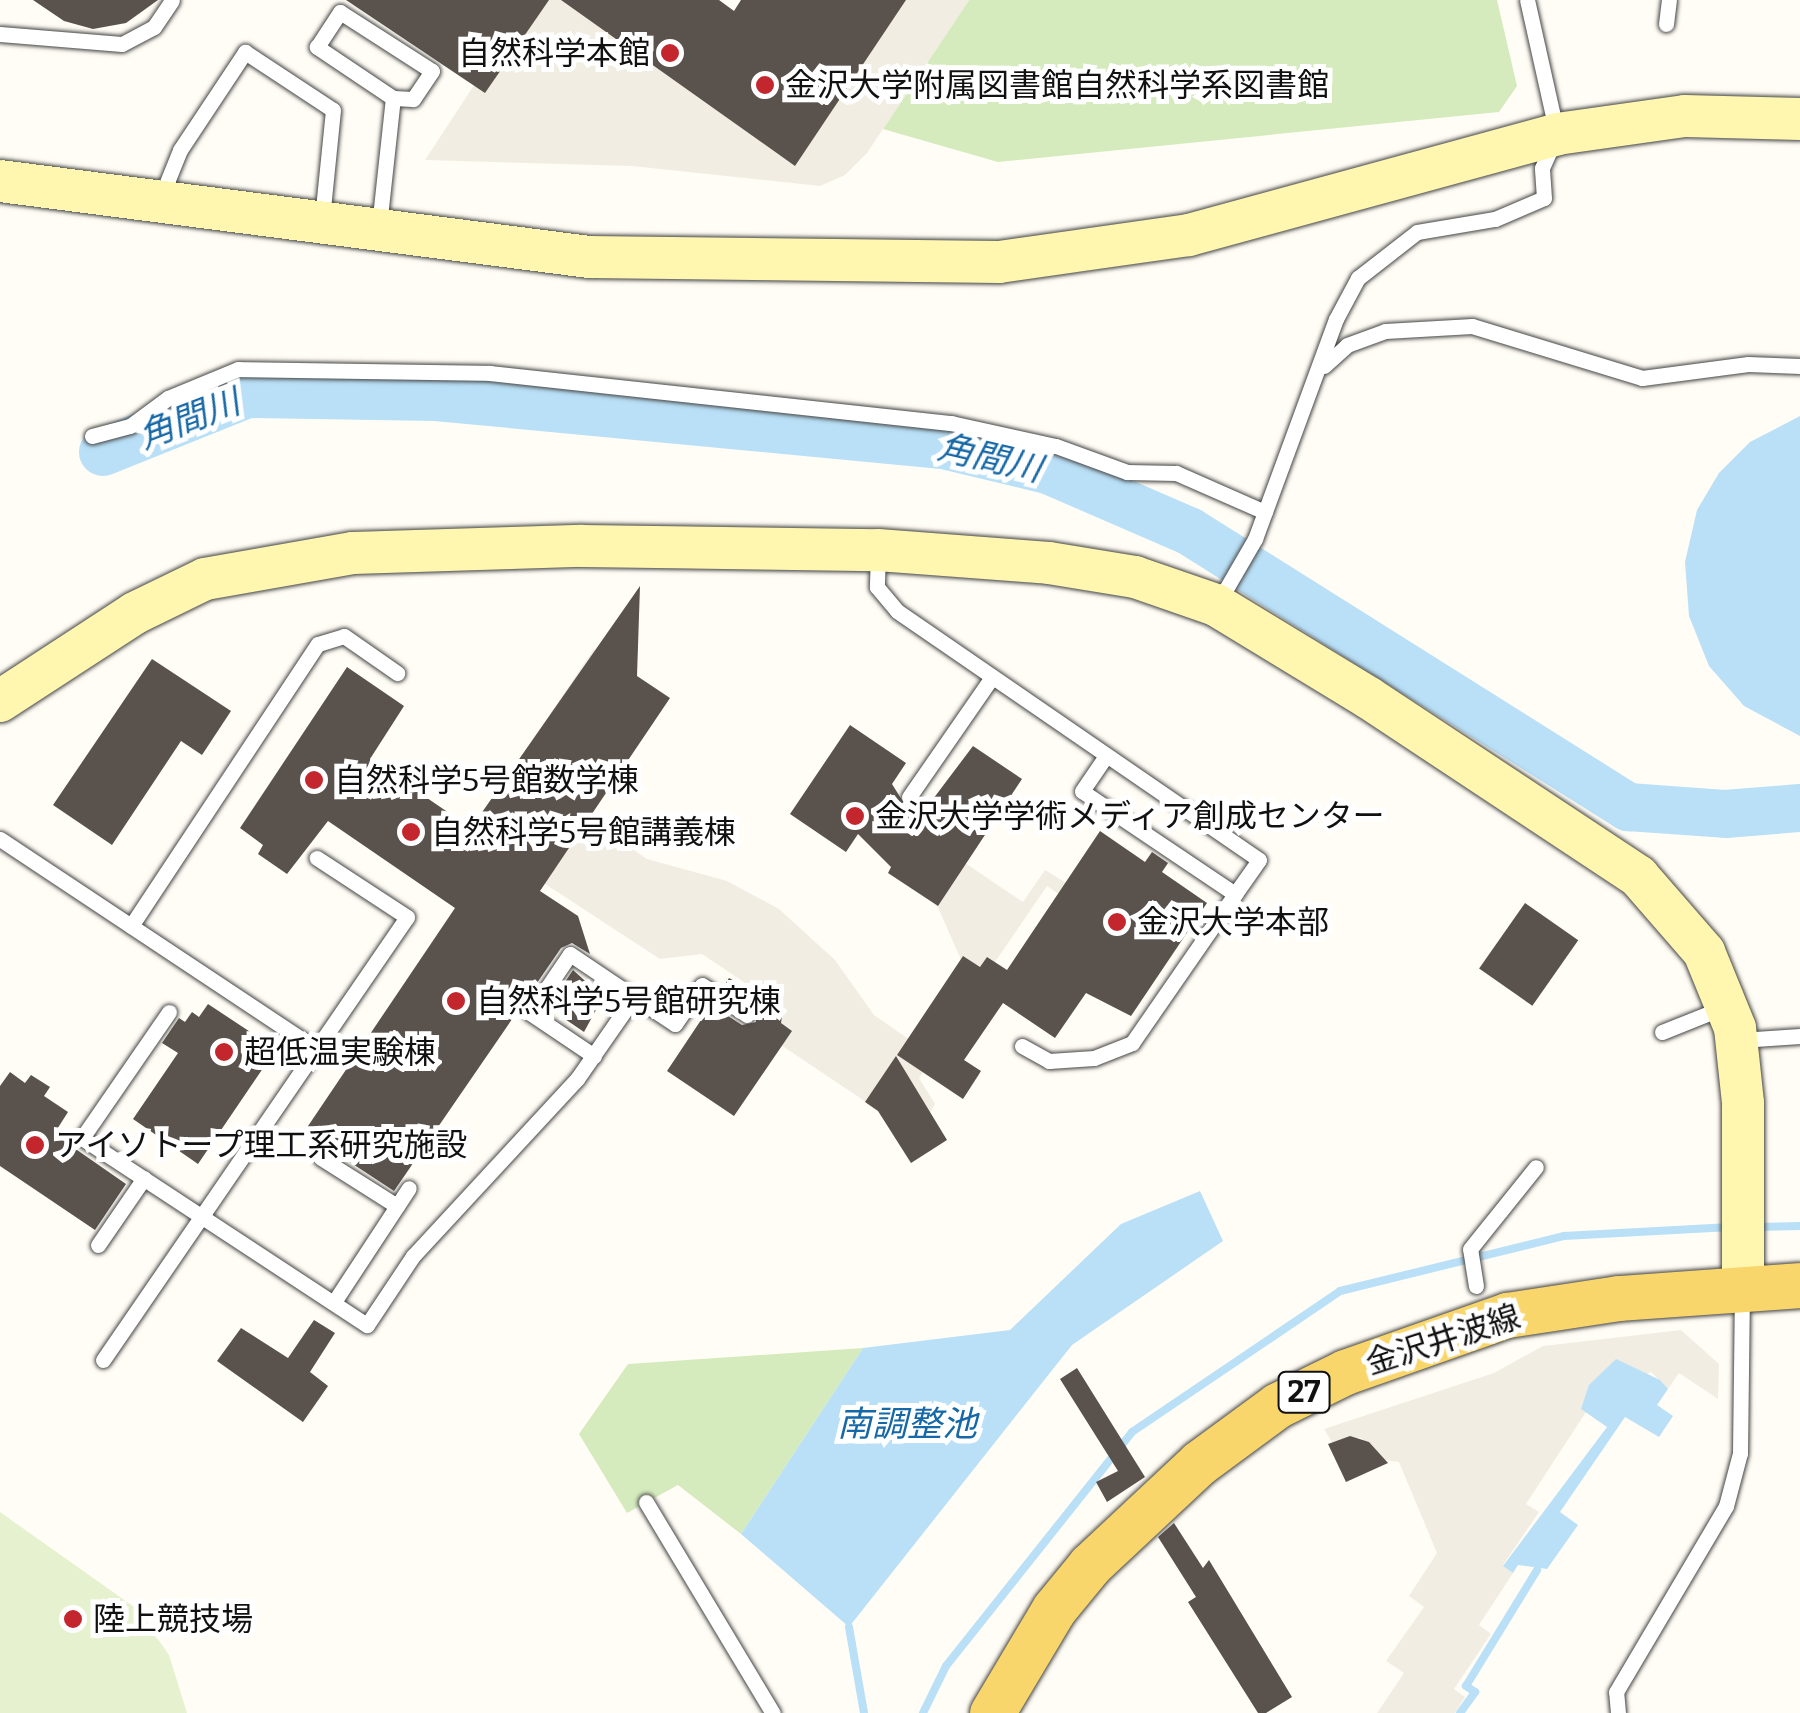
<!DOCTYPE html>
<html>
<head>
<meta charset="utf-8">
<style>
  body { margin:0 }
  #map { position:relative; width:1800px; height:1713px; overflow:hidden; background:#fffdf5; font-family:Bitter,"Noto Sans JP",serif }
  div>[style] { position:absolute }
  [style*='--x'] { left:calc(var(--x)*1px); top:calc(var(--y)*1px); width:calc(var(--w)*1px); rotate:calc(var(--a)*1deg) }
  .green>* { inset:0; background:#d5ebbd }
  .pitch>* { inset:0; background:#e6f2cf }
  .plaza>* { inset:0; background:#f1ede2 }
  .water>* { inset:0; background:#b9e0f7 }
  .stream>* { height:8px; margin:-4px; padding:0 4px; transform-origin:4px; border-radius:4px; background:#b9e0f7 }
  .river>* { height:48px; margin:-24px; padding:0 24px; transform-origin:24px; border-radius:24px; background:#b9e0f7 }
  .building>* { inset:0; background:#5a524d; transform-origin:0 0 }
  .roads { filter:drop-shadow(0 0 2px #444) drop-shadow(0 0 2px #444) }
  .lane>* { height:15px; margin:-7.5px; padding:0 7.5px; transform-origin:7.5px; border-radius:7.5px; background:#fff }
  .secondary>* { height:42px; margin:-21px; padding:0 21px; transform-origin:21px; border-radius:21px; background:#fff6b0 }
  .primary>* { height:45px; margin:-22.5px; padding:0 22.5px; transform-origin:22.5px; border-radius:22.5px; background:#f9d66b }
  .dots>* { width:28px; height:28px; translate:-50% -50%; box-sizing:border-box; border:5px solid #fff; border-radius:50% }
  span { translate:-50% -50%; white-space:nowrap; text-align:center; line-height:1.15; -webkit-text-stroke:10px #fff; paint-order:stroke }
  .shield-label span { padding:2px 8px; background:#fff; border:2px solid; border-radius:8px; -webkit-text-stroke-width:0 }
  .shield-label { font-size:30px; color:#111; font-weight:700 }
  .poi-label { font-size:32px; color:#111 }
  .right { translate:-100% -50%; text-align:right }
  .left { translate:0 -50%; text-align:left }
  .street-label { font-size:32px; color:#111 }
  .water-label { font-size:35px; color:#1768a6; font-style:italic }
</style>
</head>
<body>
<div id="map">
  <div class="green">
    <div style="clip-path:polygon(969px 0,1497px 0,1517px 86px,1499px 112px,998px 162px,883px 129px)"></div>
    <div style="clip-path:polygon(863px 1348px,741px 1534px,678px 1485px,627px 1513px,579px 1434px,628px 1364px)"></div>
  </div>
  <div class="pitch">
    <div style="clip-path:polygon(0 1512px,137px 1609px,169px 1655px,187px 1713px,0 1713px)"></div>
  </div>
  <div class="plaza">
    <div style="clip-path:polygon(530px 0,561px 0,795px 165px,906px 0,969px 0,867px 153px,845px 175px,820px 186px,632px 166px,425px 160px)"></div>
    <div style="clip-path:polygon(594px 649px,668px 700px,587px 818px,647px 859px,727px 881px,779px 909px,835px 960px,874px 1015px,910px 1040px,962px 962px,937px 905px,965px 863px,1023px 902px,1045px 870px,1068px 884px,1060px 895px,1047px 886px,995px 962px,1019px 978px,963px 1062px,980px 1074px,963px 1099px,923px 1072px,919px 1078px,935px 1104px,929px 1114px,881px 1112px,766px 1035px,757px 991px,702px 954px,660px 959px,539px 880px,489px 804px)"></div>
    <div style="clip-path:polygon(1681px 1330px,1719px 1364px,1718px 1399px,1679px 1373px,1668px 1389px,1651px 1372px,1581px 1408px,1586px 1412px,1526px 1504px,1539px 1512px,1503px 1565px,1513px 1573px,1479px 1625px,1491px 1634px,1454px 1689px,1465px 1697px,1455px 1713px,1377px 1713px,1404px 1673px,1386px 1661px,1424px 1607px,1409px 1596px,1437px 1553px,1399px 1462px,1383px 1460px,1361px 1438px,1332px 1442px,1324px 1429px,1494px 1373px,1543px 1346px)"></div>
  </div>
  <div class="water">
    <div style="clip-path:polygon(1800px 416px,1800px 736px,1744px 706px,1709px 666px,1689px 616px,1685px 562px,1697px 510px,1719px 473px,1750px 442px)"></div>
    <div style="clip-path:polygon(1200px 1191px,1223px 1241px,1072px 1345px,849px 1627px,741px 1534px,863px 1348px,1010px 1330px,1121px 1224px)"></div>
    <div style="clip-path:polygon(1616px 1359px,1660px 1380px,1668px 1389px,1657px 1405px,1673px 1416px,1659px 1437px,1625px 1417px,1560px 1512px,1578px 1525px,1547px 1569px,1518px 1565px,1513px 1573px,1503px 1566px,1607px 1427px,1581px 1409px,1589px 1385px)"></div>
  </div>
  <div class="stream">
    <div style="--x:1755;--y:1227;--w:45;--a:-1.3"></div>
    <div style="--x:849;--y:1627;--w:87;--a:80.1"></div>
    <div style="--x:923;--y:1713;--w:52;--a:-63.9"></div>
    <div style="--x:946;--y:1666;--w:299;--a:-51.5"></div>
    <div style="--x:1132;--y:1432;--w:251;--a:-34.1"></div>
    <div style="--x:1340;--y:1291;--w:231;--a:-13.8"></div>
    <div style="--x:1564;--y:1236;--w:167;--a:-3.1"></div>
    <div style="--x:1460;--y:1713;--w:26;--a:-54"></div>
    <div style="--x:1475;--y:1692;--w:11;--a:-146"></div>
    <div style="--x:1466;--y:1686;--w:136;--a:-58.5"></div>
  </div>
  <div class="river">
    <div style="--x:103;--y:452;--w:155;--a:-21.9"></div>
    <div style="--x:247;--y:394;--w:189;--a:0.9"></div>
    <div style="--x:436;--y:397;--w:509;--a:5.41"></div>
    <div style="--x:943;--y:445;--w:108;--a:13.4"></div>
    <div style="--x:1048;--y:470;--w:154;--a:23.4"></div>
    <div style="--x:1189;--y:531;--w:519;--a:32.16"></div>
    <div style="--x:1628;--y:807;--w:97;--a:4.1"></div>
    <div style="--x:1725;--y:814;--w:75;--a:-4.6"></div>
  </div>
  <div class="building">
    <div style="clip-path:polygon(33px 0,158px 0,126px 23px,93px 29px,64px 21px)"></div>
    <div style="clip-path:polygon(346px 0,549px 0,485px 93px)"></div>
    <div style="clip-path:polygon(561px 0,719px 0,734px 11px,741px 0,906px 0,795px 166px)"></div>
    <div style="clip-path:polygon(640px 586px,637px 676px,670px 698px,540px 891px,578px 916px,590px 954px,572px 943px,561px 948px,394px 1191px,304px 1132px,455px 908px,328px 821px,287px 874px,258px 854px,263px 845px,240px 828px,347px 667px,404px 706px,370px 759px,471px 828px)"></div>
    <div style="clip-path:polygon(152px 659px,231px 711px,202px 755px,181px 741px,112px 845px,53px 805px)"></div>
    <div style="clip-path:polygon(850px 725px,906px 763px,892px 784px,907px 808px,919px 802px,927px 807px,973px 746px,1022px 779px,938px 906px,888px 873px,891px 867px,858px 834px,846px 852px,790px 814px)"></div>
    <div style="clip-path:polygon(1100px 831px,1145px 862px,1152px 852px,1168px 863px,1162px 872px,1207px 903px,1131px 1016px,1086px 993px,1055px 1038px,1003px 1003px,964px 1060px,981px 1071px,963px 1099px,897px 1055px,963px 956px,980px 967px,987px 957px,1007px 970px)"></div>
    <div style="left:1525px;top:903px;width:65px;height:80px;rotate:35deg"></div>
    <div style="clip-path:polygon(573px 970px,603px 997px,584px 1032px,562px 1017px,576px 994px,563px 985px)"></div>
    <div style="clip-path:polygon(729px 978px,783px 1009px,781px 1023px,792px 1031px,734px 1116px,667px 1071px,711px 1005px,742px 1025px,756px 1022px,754px 1006px,724px 986px)"></div>
    <div style="clip-path:polygon(208px 1004px,276px 1049px,198px 1164px,133px 1119px,178px 1053px,162px 1043px,179px 1018px,185px 1022px,192px 1012px,199px 1017px)"></div>
    <div style="clip-path:polygon(896px 1056px,947px 1140px,911px 1163px,878px 1111px,865px 1102px)"></div>
    <div style="clip-path:polygon(10px 1072px,25px 1083px,31px 1075px,50px 1087px,44px 1096px,68px 1112px,54px 1134px,126px 1184px,95px 1230px,0 1166px,0 1086px)"></div>
    <div style="clip-path:polygon(314px 1320px,335px 1333px,310px 1372px,328px 1386px,303px 1422px,217px 1361px,241px 1328px,288px 1358px)"></div>
    <div style="clip-path:polygon(1077px 1368px,1145px 1477px,1107px 1502px,1096px 1482px,1118px 1471px,1060px 1379px)"></div>
    <div style="clip-path:polygon(1350px 1436px,1369px 1442px,1388px 1463px,1346px 1482px,1328px 1444px)"></div>
    <div style="clip-path:polygon(1174px 1523px,1203px 1568px,1209px 1560px,1292px 1697px,1266px 1713px,1258px 1713px,1188px 1602px,1196px 1597px,1158px 1537px)"></div>
  </div>
  <div class="roads">
    <div class="lane">
      <div style="--x:1666;--y:24;--w:24;--a:-83"></div>
      <div style="--x:0;--y:34;--w:122;--a:4.7"></div>
      <div style="--x:122;--y:44;--w:36;--a:-28"></div>
      <div style="--x:154;--y:27;--w:32;--a:-56"></div>
      <div style="--x:161;--y:197;--w:51;--a:-68"></div>
      <div style="--x:180;--y:150;--w:118;--a:-56.4"></div>
      <div style="--x:245;--y:52;--w:105;--a:33.4"></div>
      <div style="--x:333;--y:110;--w:109;--a:95.8"></div>
      <div style="--x:379;--y:226;--w:129;--a:-83.8"></div>
      <div style="--x:393;--y:98;--w:92;--a:-146.1"></div>
      <div style="--x:317;--y:47;--w:42;--a:-56.7"></div>
      <div style="--x:340;--y:12;--w:109;--a:32.7"></div>
      <div style="--x:432;--y:71;--w:34;--a:124"></div>
      <div style="--x:413;--y:99;--w:20;--a:-177"></div>
      <div style="--x:1324;--y:366;--w:31;--a:-42"></div>
      <div style="--x:1347;--y:345;--w:40;--a:-20.2"></div>
      <div style="--x:1385;--y:331;--w:87;--a:-3.3"></div>
      <div style="--x:1472;--y:326;--w:178;--a:17"></div>
      <div style="--x:1642;--y:378;--w:107;--a:-7.5"></div>
      <div style="--x:1748;--y:364;--w:52;--a:2.2"></div>
      <div style="--x:92;--y:436;--w:39;--a:-15"></div>
      <div style="--x:130;--y:426;--w:47;--a:-36.4"></div>
      <div style="--x:168;--y:398;--w:76;--a:-22.5"></div>
      <div style="--x:238;--y:369;--w:252;--a:0.9"></div>
      <div style="--x:490;--y:373;--w:464;--a:6.2"></div>
      <div style="--x:951;--y:423;--w:107;--a:12.4"></div>
      <div style="--x:1056;--y:446;--w:76;--a:20.1"></div>
      <div style="--x:1127;--y:472;--w:49;--a:1.2"></div>
      <div style="--x:1176;--y:473;--w:97;--a:23.7"></div>
      <div style="--x:878;--y:554;--w:33;--a:92"></div>
      <div style="--x:877;--y:587;--w:31;--a:50"></div>
      <div style="--x:897;--y:611;--w:439;--a:34.5"></div>
      <div style="--x:1259;--y:860;--w:42;--a:125.2"></div>
      <div style="--x:1235;--y:894;--w:184;--a:-146.1"></div>
      <div style="--x:1082;--y:791;--w:42;--a:-55.6"></div>
      <div style="--x:1219;--y:601;--w:72;--a:-59.9"></div>
      <div style="--x:1255;--y:539;--w:234;--a:-69.8"></div>
      <div style="--x:1336;--y:319;--w:47;--a:-61.8"></div>
      <div style="--x:1358;--y:278;--w:75;--a:-37.9"></div>
      <div style="--x:1417;--y:232;--w:79;--a:-9.5"></div>
      <div style="--x:1495;--y:219;--w:53;--a:-23.2"></div>
      <div style="--x:1544;--y:198;--w:30;--a:-94"></div>
      <div style="--x:1542;--y:168;--w:37;--a:-66"></div>
      <div style="--x:1557;--y:134;--w:137;--a:-102.6"></div>
      <div style="--x:909;--y:797;--w:146;--a:-55.3"></div>
      <div style="--x:0;--y:839;--w:381;--a:33.6"></div>
      <div style="--x:131;--y:926;--w:338;--a:-56.5"></div>
      <div style="--x:318;--y:644;--w:27;--a:-17"></div>
      <div style="--x:344;--y:636;--w:65;--a:34.9"></div>
      <div style="--x:169;--y:1012;--w:153;--a:124.6"></div>
      <div style="--x:82;--y:1138;--w:341;--a:33.3"></div>
      <div style="--x:367;--y:1325;--w:83;--a:-56.3"></div>
      <div style="--x:413;--y:1256;--w:241;--a:-47.2"></div>
      <div style="--x:577;--y:1079;--w:100;--a:-55.2"></div>
      <div style="--x:634;--y:997;--w:49;--a:33.4"></div>
      <div style="--x:675;--y:1024;--w:47;--a:-55.3"></div>
      <div style="--x:702;--y:985;--w:54;--a:33.7"></div>
      <div style="--x:1662;--y:1032;--w:65;--a:-21.8"></div>
      <div style="--x:1740;--y:1040;--w:60;--a:-3.8"></div>
      <div style="--x:1022;--y:1046;--w:31;--a:29"></div>
      <div style="--x:1049;--y:1061;--w:45;--a:-3.8"></div>
      <div style="--x:1094;--y:1058;--w:41;--a:-21.5"></div>
      <div style="--x:1132;--y:1043;--w:181;--a:-55.3"></div>
      <div style="--x:594;--y:1056;--w:77;--a:-146.1"></div>
      <div style="--x:530;--y:1013;--w:71;--a:-55.9"></div>
      <div style="--x:570;--y:954;--w:77;--a:33.9"></div>
      <div style="--x:321;--y:1158;--w:90;--a:32.3"></div>
      <div style="--x:98;--y:1245;--w:81;--a:-55.5"></div>
      <div style="--x:1476;--y:1286;--w:37;--a:-99"></div>
      <div style="--x:1470;--y:1249;--w:105;--a:-51.2"></div>
      <div style="--x:334;--y:1302;--w:136;--a:-56.7"></div>
      <div style="--x:103;--y:1360;--w:537;--a:-55.54"></div>
      <div style="--x:407;--y:917;--w:108;--a:-146.8"></div>
      <div style="--x:646;--y:1502;--w:246;--a:59"></div>
      <div style="--x:1618;--y:1713;--w:21;--a:-95"></div>
      <div style="--x:1616;--y:1692;--w:216;--a:-59.4"></div>
      <div style="--x:1726;--y:1506;--w:55;--a:-75.2"></div>
      <div style="--x:1740;--y:1453;--w:159;--a:-89.3"></div>
    </div>
    <div class="secondary">
      <div style="--x:0;--y:181;--w:594;--a:7.35"></div>
      <div style="--x:589;--y:257;--w:410;--a:0.7"></div>
      <div style="--x:999;--y:262;--w:192;--a:-8.1"></div>
      <div style="--x:1189;--y:235;--w:382;--a:-15.3"></div>
      <div style="--x:1557;--y:134;--w:129;--a:-8"></div>
      <div style="--x:1685;--y:116;--w:115;--a:1.5"></div>
      <div style="--x:0;--y:701;--w:161;--a:-33.1"></div>
      <div style="--x:135;--y:613;--w:78;--a:-25.9"></div>
      <div style="--x:205;--y:579;--w:150;--a:-10"></div>
      <div style="--x:353;--y:553;--w:229;--a:-1.8"></div>
      <div style="--x:582;--y:546;--w:296;--a:0.8"></div>
      <div style="--x:878;--y:550;--w:171;--a:4.3"></div>
      <div style="--x:1049;--y:563;--w:87;--a:9.2"></div>
      <div style="--x:1135;--y:577;--w:86;--a:19.1"></div>
      <div style="--x:1216;--y:605;--w:179;--a:31.3"></div>
      <div style="--x:1369;--y:698;--w:323;--a:33.5"></div>
      <div style="--x:1638;--y:876;--w:101;--a:49"></div>
      <div style="--x:1704;--y:952;--w:82;--a:67.8"></div>
      <div style="--x:1735;--y:1028;--w:75;--a:83.9"></div>
      <div style="--x:1743;--y:1103;--w:183;--a:90"></div>
    </div>
    <div class="primary">
      <div style="--x:992;--y:1713;--w:121;--a:-59.2"></div>
      <div style="--x:1054;--y:1609;--w:57;--a:-50.7"></div>
      <div style="--x:1090;--y:1565;--w:149;--a:-43.1"></div>
      <div style="--x:1199;--y:1463;--w:98;--a:-36.3"></div>
      <div style="--x:1278;--y:1405;--w:75;--a:-26.2"></div>
      <div style="--x:1345;--y:1372;--w:172;--a:-19.4"></div>
      <div style="--x:1507;--y:1315;--w:113;--a:-8.6"></div>
      <div style="--x:1619;--y:1298;--w:181;--a:-4.1"></div>
    </div>
  </div>
  <div class="dots">
    <div style="left:670px;top:53px;background:#c4262e"></div>
    <div style="left:765px;top:85px;background:#c4262e"></div>
    <div style="left:314px;top:780px;background:#c4262e"></div>
    <div style="left:855px;top:816px;background:#c4262e"></div>
    <div style="left:411px;top:832px;background:#c4262e"></div>
    <div style="left:1117px;top:922px;background:#c4262e"></div>
    <div style="left:456px;top:1001px;background:#c4262e"></div>
    <div style="left:224px;top:1052px;background:#c4262e"></div>
    <div style="left:35px;top:1145px;background:#c4262e"></div>
    <div style="left:73px;top:1619px;background:#c4262e"></div>
  </div>
  <div class="shield-label">
    <span style="left:1304px;top:1392px">27</span>
  </div>
  <div class="poi-label">
    <span class="right" style="left:650px;top:53px">自然科学本館</span>
    <span class="left" style="left:785px;top:85px">金沢大学附属図書館自然科学系図書館</span>
    <span class="left" style="left:334px;top:780px">自然科学5号館数学棟</span>
    <span class="left" style="left:875px;top:816px">金沢大学学術メディア創成センター</span>
    <span class="left" style="left:431px;top:832px">自然科学5号館講義棟</span>
    <span class="left" style="left:1137px;top:922px">金沢大学本部</span>
    <span class="left" style="left:476px;top:1001px">自然科学5号館研究棟</span>
    <span class="left" style="left:244px;top:1052px">超低温実験棟</span>
    <span class="left" style="left:55px;top:1145px">アイソトープ理工系研究施設</span>
    <span class="left" style="left:93px;top:1619px">陸上競技場</span>
  </div>
  <div class="street-label">
    <span style="left:1443px;top:1340px;rotate:-18deg">金沢井波線</span>
  </div>
  <div class="water-label">
    <span style="left:189px;top:419px;rotate:-21deg">角間川</span>
    <span style="left:990px;top:458px;rotate:13deg">角間川</span>
    <span style="left:907px;top:1424px">南調整池</span>
  </div>
</div>
</body>
</html>
